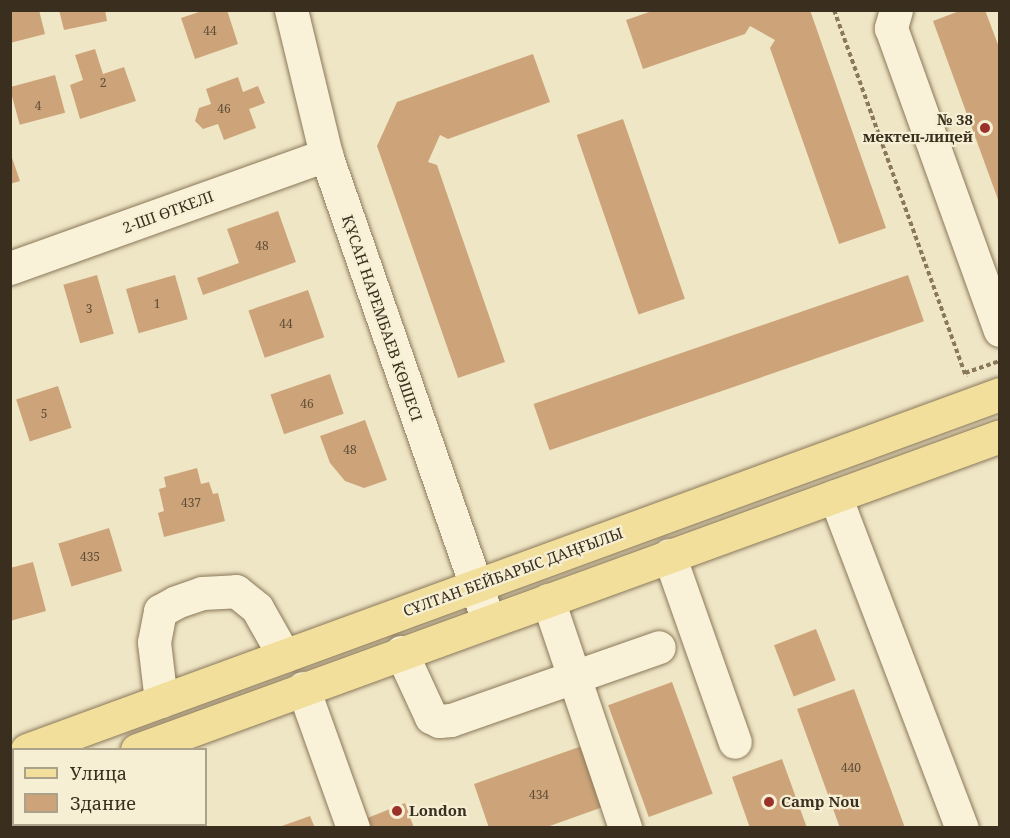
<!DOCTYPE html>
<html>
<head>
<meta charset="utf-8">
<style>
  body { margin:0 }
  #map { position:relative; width:1010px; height:838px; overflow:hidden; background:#efe6c5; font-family:"Noto Serif",serif }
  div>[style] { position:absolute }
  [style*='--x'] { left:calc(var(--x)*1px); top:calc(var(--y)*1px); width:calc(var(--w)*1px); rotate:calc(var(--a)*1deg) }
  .building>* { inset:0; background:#cda47a; transform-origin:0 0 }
  .path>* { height:4px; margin-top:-2px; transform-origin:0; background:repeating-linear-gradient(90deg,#8a785a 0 4.5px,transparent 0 7.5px) }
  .roads { filter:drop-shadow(0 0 2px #8a785a) drop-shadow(0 0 2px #8a785a) }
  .minor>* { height:33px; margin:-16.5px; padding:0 16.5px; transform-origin:16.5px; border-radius:16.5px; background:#f9f2d8 }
  .major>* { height:33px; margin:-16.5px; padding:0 16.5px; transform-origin:16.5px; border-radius:16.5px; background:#f2df9c }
  .dots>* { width:16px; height:16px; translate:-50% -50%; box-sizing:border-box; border:3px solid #f6efd4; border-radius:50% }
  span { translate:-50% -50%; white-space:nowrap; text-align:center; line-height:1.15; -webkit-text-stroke:4.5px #f6efd4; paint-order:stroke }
  .number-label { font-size:12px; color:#5f4c36 }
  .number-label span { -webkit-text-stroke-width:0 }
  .poi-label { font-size:15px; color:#3a2e1f; font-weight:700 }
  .right { translate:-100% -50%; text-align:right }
  .left { translate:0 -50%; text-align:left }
  .street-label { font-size:15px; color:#3a2e1f }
  .frame { position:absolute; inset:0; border:12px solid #3a2e1f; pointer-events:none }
  .legend { position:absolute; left:12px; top:748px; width:195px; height:78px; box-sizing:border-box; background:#f6efd4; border:2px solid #aba28c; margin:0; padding:8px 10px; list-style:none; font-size:18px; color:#3a2e1f }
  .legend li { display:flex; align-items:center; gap:12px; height:30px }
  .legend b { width:30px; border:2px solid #aba28c }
</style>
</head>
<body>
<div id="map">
  <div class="building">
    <div style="clip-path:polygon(10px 10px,39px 10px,45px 34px,10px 43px)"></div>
    <div style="clip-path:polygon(59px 10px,105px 10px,107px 21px,64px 30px)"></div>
    <div style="clip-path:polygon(205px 10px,227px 10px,238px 44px,195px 59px,181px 18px)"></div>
    <div style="clip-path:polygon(655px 10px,810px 10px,886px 228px,839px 244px,770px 48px,775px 40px,750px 26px,745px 34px,643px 69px,626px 20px)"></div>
    <div style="clip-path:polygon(962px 10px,985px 10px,1000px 50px,1000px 205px,933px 21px)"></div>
    <div style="clip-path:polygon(95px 49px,103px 74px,124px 67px,136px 101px,80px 119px,70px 85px,83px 80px,75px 55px)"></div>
    <div style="clip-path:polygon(533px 54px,550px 102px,448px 139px,440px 135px,428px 162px,437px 165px,505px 362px,458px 378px,377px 146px,397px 102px)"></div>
    <div style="left:55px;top:75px;width:39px;height:47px;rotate:75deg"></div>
    <div style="clip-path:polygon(238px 77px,243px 92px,258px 86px,265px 103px,249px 109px,256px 128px,224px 140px,218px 124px,203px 129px,195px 121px,199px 108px,211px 104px,206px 89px)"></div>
    <div style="left:623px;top:119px;width:190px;height:49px;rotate:71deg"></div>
    <div style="clip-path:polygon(10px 152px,20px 181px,10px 184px)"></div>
    <div style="clip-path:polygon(278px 211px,296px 262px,203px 295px,197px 278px,239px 263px,227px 229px)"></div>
    <div style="left:97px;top:275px;width:61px;height:35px;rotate:74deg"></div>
    <div style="left:175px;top:275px;width:46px;height:51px;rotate:74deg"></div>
    <div style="left:908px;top:275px;width:49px;height:396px;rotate:71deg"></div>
    <div style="left:308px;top:290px;width:50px;height:63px;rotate:71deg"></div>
    <div style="left:330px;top:374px;width:42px;height:63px;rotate:71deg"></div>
    <div style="left:58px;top:386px;width:44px;height:44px;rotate:72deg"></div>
    <div style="clip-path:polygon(365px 420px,387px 480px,364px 488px,345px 481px,330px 463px,320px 436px)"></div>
    <div style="clip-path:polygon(197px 468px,201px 484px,209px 482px,213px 494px,218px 493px,225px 521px,164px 537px,158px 513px,164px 511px,159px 489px,166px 487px,164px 477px)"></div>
    <div style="left:109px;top:528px;width:45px;height:53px;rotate:73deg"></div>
    <div style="clip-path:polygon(33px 562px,46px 611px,10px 621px,10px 568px)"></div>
    <div style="left:816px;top:629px;width:55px;height:45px;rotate:69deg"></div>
    <div style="left:672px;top:682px;width:119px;height:68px;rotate:70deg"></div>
    <div style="clip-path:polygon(854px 689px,905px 828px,840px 828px,797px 709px)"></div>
    <div style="clip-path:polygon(582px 746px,603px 807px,544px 828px,489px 828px,474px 784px)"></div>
    <div style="clip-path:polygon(782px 759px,807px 828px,750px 828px,732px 777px)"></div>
    <div style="clip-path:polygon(405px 803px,414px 828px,368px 828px,365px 819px)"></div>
    <div style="clip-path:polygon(310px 816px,315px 828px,279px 828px,279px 827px)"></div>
  </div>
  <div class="path">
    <div style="--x:834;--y:10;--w:390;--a:70.2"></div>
    <div style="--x:965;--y:373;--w:37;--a:-19"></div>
  </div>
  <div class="roads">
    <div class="minor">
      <div style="--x:291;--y:10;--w:149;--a:76.4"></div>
      <div style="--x:326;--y:155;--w:493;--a:70.8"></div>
      <div style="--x:896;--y:10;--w:19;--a:106"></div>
      <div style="--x:891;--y:28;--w:321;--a:70.2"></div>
      <div style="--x:10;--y:268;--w:336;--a:-19.7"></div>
      <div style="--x:835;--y:496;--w:355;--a:69.1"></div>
      <div style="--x:669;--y:555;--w:198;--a:70.6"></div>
      <div style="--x:548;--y:600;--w:241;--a:71.3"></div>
      <div style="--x:401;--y:652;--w:72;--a:65.2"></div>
      <div style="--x:431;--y:717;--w:9;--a:27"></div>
      <div style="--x:439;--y:721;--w:12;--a:-5"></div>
      <div style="--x:451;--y:720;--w:220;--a:-19.3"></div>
      <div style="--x:303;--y:688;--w:149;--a:70.3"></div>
      <div style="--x:161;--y:701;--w:59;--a:-96.8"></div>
      <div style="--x:154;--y:642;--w:32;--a:-79"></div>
      <div style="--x:160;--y:611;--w:18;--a:-29"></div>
      <div style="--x:176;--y:602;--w:28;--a:-19"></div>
      <div style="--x:202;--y:593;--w:34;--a:-3"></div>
      <div style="--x:236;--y:591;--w:27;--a:39"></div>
      <div style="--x:257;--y:608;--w:55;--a:60.6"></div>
    </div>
    <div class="major">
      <div style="--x:27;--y:750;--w:1036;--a:-20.1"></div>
      <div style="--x:137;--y:750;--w:918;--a:-19.99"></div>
      <div style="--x:10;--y:796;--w:4;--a:-14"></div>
    </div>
  </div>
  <div class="dots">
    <div style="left:985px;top:128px;background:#9a322a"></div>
    <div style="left:769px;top:802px;background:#9a322a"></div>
    <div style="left:397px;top:811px;background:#9a322a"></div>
  </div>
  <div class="number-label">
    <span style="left:210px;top:31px">44</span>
    <span style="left:103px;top:83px">2</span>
    <span style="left:38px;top:106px">4</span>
    <span style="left:224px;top:109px">46</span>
    <span style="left:262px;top:246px">48</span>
    <span style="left:157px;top:304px">1</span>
    <span style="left:89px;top:309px">3</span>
    <span style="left:286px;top:324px">44</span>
    <span style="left:307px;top:404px">46</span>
    <span style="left:44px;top:414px">5</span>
    <span style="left:350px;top:450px">48</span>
    <span style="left:191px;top:503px">437</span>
    <span style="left:90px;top:557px">435</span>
    <span style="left:851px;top:768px">440</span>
    <span style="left:539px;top:795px">434</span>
  </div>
  <div class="poi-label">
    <span class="right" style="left:973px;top:128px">№ 38<br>мектеп-лицей</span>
    <span class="left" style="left:781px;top:802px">Camp Nou</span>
    <span class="left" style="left:409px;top:811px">London</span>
  </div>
  <div class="street-label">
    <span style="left:168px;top:212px;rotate:-20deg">2-ШІ ӨТКЕЛІ</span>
    <span style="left:382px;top:318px;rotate:71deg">ҚҰСАН НАРЕМБАЕВ КӨШЕСІ</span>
    <span style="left:513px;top:572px;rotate:-20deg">СҰЛТАН БЕЙБАРЫС ДАҢҒЫЛЫ</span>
  </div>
  <div class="frame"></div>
  <ul class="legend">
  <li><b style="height:8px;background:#f2df9c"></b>Улица</li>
  <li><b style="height:16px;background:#cda47a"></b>Здание</li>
  </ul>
</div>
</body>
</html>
